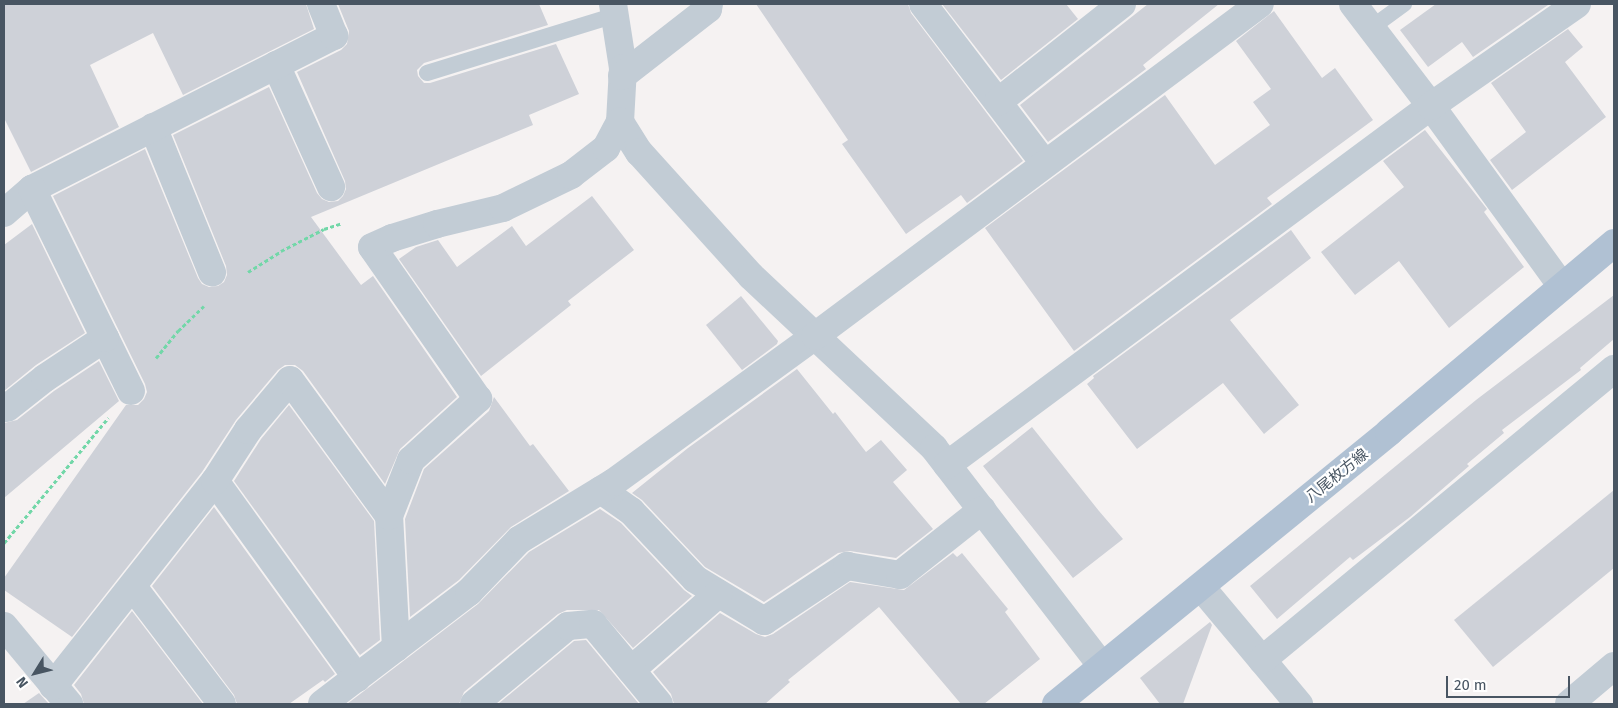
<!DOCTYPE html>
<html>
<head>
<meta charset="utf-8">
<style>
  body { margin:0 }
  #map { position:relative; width:1618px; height:708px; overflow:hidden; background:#f5f2f2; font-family:"Fira Sans","Noto Sans JP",sans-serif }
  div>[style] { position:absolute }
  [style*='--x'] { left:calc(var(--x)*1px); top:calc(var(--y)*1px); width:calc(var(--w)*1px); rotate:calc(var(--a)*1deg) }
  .building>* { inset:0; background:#ced1d8 }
  .path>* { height:3px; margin-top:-1.5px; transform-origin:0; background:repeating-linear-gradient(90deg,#72d7a8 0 4px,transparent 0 6.5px) }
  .service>* { height:16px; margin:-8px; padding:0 8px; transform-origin:8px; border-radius:8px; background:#c2ccd5 }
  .minor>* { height:28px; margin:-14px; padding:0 14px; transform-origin:14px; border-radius:14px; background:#c2ccd5 }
  .primary>* { height:28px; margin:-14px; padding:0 14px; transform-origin:14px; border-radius:14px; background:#b0c1d3 }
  span { translate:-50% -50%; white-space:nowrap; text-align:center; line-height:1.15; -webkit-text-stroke:4.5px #fff; paint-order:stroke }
  .street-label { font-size:15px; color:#485562 }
  .frame { position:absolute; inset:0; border:5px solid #485562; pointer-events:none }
  .north { position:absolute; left:10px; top:648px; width:50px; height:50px; -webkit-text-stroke:4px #fff; paint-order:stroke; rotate:234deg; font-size:14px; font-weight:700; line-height:20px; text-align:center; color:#485562 }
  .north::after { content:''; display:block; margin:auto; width:18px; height:22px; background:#485562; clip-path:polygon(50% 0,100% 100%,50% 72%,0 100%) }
  .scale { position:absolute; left:1446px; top:676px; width:124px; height:22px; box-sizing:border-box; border:2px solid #485562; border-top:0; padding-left:6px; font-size:15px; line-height:18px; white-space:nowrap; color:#485562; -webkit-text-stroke:4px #fff; paint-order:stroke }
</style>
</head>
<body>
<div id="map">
  <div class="building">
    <div style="clip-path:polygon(4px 4px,306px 4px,314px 29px,183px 95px,153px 33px,90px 65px,119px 127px,31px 172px,4px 118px)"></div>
    <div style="clip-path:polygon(338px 4px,539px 4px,548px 25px,424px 63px,417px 70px,418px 76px,424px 83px,430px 83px,556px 44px,579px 94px,529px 115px,533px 125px,311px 217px,361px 285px,373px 276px,457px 397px,400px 449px,385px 484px,303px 371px,295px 365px,285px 365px,278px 370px,236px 420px,202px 472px,72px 637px,4px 590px,4px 578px,126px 405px,138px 405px,144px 399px,147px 392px,145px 384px,53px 196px,145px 149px,198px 278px,202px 284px,209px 287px,218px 286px,224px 282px,227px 275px,226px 266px,173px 135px,269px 87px,317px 193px,322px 199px,329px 202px,338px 201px,343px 196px,346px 189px,345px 181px,297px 72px,341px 50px,347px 44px,349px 31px)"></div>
    <div style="clip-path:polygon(756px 4px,908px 4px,911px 13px,1023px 161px,967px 203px,961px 195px,906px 234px,842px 144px,848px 140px)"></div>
    <div style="clip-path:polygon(942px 4px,1066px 4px,1078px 19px,1001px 80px)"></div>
    <div style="clip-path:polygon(1148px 4px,1219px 4px,1143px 65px,1146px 69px,1048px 142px,1020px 105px)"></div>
    <div style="clip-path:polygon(1436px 4px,1548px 4px,1548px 5px,1473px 57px,1462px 42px,1428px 67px,1400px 30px)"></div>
    <div style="clip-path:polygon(1274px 11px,1322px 78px,1335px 68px,1373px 120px,1267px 198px,1272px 204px,1074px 351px,985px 228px,1165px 95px,1215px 165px,1270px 125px,1253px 102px,1271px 89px,1236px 41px)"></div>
    <div style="clip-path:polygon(1568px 29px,1583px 47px,1565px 62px,1606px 117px,1512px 190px,1490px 160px,1526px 132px,1491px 83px)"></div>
    <div style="clip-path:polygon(1425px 130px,1487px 209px,1484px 212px,1524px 267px,1449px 328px,1399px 261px,1355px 295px,1321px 252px,1404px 187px,1383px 161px)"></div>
    <div style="clip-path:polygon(592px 196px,634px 250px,568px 301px,571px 305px,481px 376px,399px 259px,416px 247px,438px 240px,457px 267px,512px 226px,526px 246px)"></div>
    <div style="clip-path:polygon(32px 224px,85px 333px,36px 365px,4px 391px,4px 245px)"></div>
    <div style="clip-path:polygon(1291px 230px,1311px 258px,1230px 320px,1299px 405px,1264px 434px,1223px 383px,1137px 449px,1087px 384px,1094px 378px,1093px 376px)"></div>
    <div style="clip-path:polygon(1614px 295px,1614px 339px,1580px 368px,1581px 370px,1502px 430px,1504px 433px,1467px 464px,1469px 466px,1410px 517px,1353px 560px,1350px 557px,1277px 619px,1250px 586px,1476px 400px)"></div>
    <div style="clip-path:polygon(741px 296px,778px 341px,777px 344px,742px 370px,706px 325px)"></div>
    <div style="clip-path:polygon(99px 361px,119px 401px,4px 498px,4px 423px,17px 420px,54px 391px)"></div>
    <div style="clip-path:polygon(797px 369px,833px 414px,835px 412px,866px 452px,881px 440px,907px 470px,893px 482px,933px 529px,896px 558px,850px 551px,838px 553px,764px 602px,705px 567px,642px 500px,632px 493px,688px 448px)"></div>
    <div style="clip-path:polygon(494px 397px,530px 446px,533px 444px,569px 491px,511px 527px,459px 580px,410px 617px,405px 519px,424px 469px,489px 411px)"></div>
    <div style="clip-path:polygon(289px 405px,374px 521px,380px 640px,360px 655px,234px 481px,261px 439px)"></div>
    <div style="clip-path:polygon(1032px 427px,1099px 511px,1123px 539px,1073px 578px,983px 466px)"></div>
    <div style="clip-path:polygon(1614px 490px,1614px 568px,1493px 667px,1454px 620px)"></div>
    <div style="clip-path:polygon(214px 507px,335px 674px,325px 682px,323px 680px,289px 704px,237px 704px,234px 695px,152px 586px)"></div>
    <div style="clip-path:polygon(600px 509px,621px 523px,684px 590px,692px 596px,633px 648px,599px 610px,567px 610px,558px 614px,464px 692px,459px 704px,347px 704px,478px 604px,529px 552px)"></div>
    <div style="clip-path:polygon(953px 553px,957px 557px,962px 553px,1008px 609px,1005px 612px,1040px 659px,984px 704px,961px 704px,879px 607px,788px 680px,790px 682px,765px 704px,674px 704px,671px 694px,653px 672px,720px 613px,756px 634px,765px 637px,773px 634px,850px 582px,904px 590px)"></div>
    <div style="clip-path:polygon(132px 611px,203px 704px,84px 704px,81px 694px,74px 685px)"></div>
    <div style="clip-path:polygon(1210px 622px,1212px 625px,1183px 704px,1160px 704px,1140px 678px)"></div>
    <div style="clip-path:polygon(586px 640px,639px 704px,498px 704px,574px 641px)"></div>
    <div style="clip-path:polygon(39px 693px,49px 704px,23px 704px)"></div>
  </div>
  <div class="path">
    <div style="--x:248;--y:272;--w:39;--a:-32"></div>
    <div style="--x:281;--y:251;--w:48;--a:-27.1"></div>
    <div style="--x:324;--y:229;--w:19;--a:-18"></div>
    <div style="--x:156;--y:358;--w:35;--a:-51"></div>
    <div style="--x:178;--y:331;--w:36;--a:-44"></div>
    <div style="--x:4;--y:543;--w:163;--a:-50.2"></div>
  </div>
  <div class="service">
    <div style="--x:1371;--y:28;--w:41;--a:-36"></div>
    <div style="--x:427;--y:73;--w:197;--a:-17.1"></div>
  </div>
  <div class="minor">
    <div style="--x:613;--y:4;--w:65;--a:81.1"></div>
    <div style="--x:623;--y:68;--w:54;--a:93.2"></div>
    <div style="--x:620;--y:122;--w:36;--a:58"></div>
    <div style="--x:639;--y:152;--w:167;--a:47.9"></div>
    <div style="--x:751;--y:276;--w:251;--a:43.2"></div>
    <div style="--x:934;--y:448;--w:275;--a:52.4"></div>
    <div style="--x:923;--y:4;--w:201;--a:52.7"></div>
    <div style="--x:1353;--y:4;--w:128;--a:52.6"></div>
    <div style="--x:1431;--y:106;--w:223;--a:54"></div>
    <div style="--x:276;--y:65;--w:134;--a:65.7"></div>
    <div style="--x:622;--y:76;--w:109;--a:-37.9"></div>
    <div style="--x:708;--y:9;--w:5;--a:-79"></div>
    <div style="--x:998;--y:102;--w:158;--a:-38.3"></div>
    <div style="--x:153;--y:127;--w:157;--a:67.9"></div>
    <div style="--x:4;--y:213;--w:37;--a:-41"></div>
    <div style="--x:32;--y:189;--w:339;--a:-26.9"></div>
    <div style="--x:334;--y:36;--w:35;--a:-112"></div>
    <div style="--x:105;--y:338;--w:59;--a:63.9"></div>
    <div style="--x:7;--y:408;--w:48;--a:-38.3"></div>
    <div style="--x:45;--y:378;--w:72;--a:-33.7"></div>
    <div style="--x:105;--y:338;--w:166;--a:-116.1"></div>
    <div style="--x:947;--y:465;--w:603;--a:-36.57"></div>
    <div style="--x:1431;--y:106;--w:178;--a:-34.9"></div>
    <div style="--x:215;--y:481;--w:243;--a:54.2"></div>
    <div style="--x:601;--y:490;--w:37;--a:35"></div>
    <div style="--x:631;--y:511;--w:93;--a:46.7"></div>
    <div style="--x:695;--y:579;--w:81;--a:31.3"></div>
    <div style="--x:764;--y:621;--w:100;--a:-33.5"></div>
    <div style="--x:847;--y:566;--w:54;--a:9.6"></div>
    <div style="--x:900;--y:575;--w:105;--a:-38.4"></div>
    <div style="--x:133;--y:587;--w:147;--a:52.7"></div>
    <div style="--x:1201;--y:587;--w:153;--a:50.1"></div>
    <div style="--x:4;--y:626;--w:102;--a:50.2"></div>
    <div style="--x:396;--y:648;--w:132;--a:-93"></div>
    <div style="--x:389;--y:516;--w:60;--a:-68.6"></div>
    <div style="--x:411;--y:460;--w:91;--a:-42.3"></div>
    <div style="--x:478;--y:399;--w:185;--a:-124.9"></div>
    <div style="--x:372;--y:247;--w:22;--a:-24"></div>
    <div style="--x:392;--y:238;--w:47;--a:-17.3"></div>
    <div style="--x:437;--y:224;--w:68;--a:-13.6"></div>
    <div style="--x:503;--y:208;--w:76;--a:-25.9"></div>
    <div style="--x:571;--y:175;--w:44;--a:-37.6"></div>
    <div style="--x:606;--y:148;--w:30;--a:-62"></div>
    <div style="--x:1262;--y:660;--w:457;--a:-39.6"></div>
    <div style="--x:631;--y:670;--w:116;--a:-41.1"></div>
    <div style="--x:53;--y:686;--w:261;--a:-51.7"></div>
    <div style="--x:215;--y:481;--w:61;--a:-57.1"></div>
    <div style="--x:248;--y:430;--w:65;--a:-50"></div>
    <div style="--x:290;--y:380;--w:168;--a:53.9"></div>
    <div style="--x:322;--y:704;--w:185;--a:-37.3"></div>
    <div style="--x:469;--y:592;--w:72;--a:-46.1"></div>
    <div style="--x:519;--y:540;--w:111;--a:-31.4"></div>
    <div style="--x:614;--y:482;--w:248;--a:-36"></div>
    <div style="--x:815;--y:336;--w:555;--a:-36.73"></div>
    <div style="--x:474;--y:704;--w:122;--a:-39.7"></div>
    <div style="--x:568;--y:626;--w:25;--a:-5"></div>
    <div style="--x:593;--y:624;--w:104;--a:50.5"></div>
    <div style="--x:1569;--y:704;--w:59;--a:-40.2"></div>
  </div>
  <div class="primary">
    <div style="--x:1056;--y:704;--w:430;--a:-39.2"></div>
    <div style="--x:1389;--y:432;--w:294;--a:-40"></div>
  </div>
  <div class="street-label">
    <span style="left:1337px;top:476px;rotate:-39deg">八尾枚方線</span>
  </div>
  <div class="frame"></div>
  <div class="north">N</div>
  <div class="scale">20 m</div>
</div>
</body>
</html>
